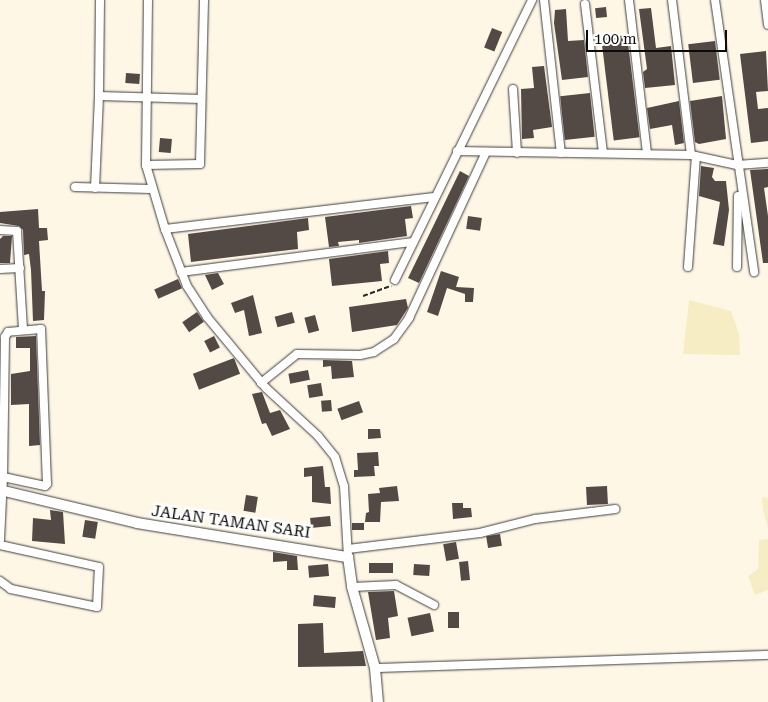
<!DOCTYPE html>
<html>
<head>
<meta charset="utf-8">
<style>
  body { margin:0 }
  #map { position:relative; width:768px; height:702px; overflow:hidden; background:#fff7e6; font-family:"Roboto Serif",serif }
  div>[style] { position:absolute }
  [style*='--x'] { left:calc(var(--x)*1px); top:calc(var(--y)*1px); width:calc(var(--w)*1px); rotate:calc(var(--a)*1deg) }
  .farmland>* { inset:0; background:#f7edc4 }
  .building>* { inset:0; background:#534945; transform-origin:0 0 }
  .path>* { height:2px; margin-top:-1px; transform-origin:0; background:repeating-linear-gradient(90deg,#2c2c2c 0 5px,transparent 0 7.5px) }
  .roads { filter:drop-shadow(0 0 1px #3d3d3d) drop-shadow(0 0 1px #3d3d3d) }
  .minor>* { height:8px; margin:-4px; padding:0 4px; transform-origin:4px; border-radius:4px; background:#fff }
  .tertiary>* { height:10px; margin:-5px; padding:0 5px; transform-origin:5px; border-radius:5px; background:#fff }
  span { translate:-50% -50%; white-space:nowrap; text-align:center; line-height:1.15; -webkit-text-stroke:5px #fff; paint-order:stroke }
  .street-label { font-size:16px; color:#0a0a0a }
  .scale { position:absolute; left:586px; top:30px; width:141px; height:22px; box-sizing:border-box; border:2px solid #0a0a0a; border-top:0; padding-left:6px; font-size:15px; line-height:18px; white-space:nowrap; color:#0a0a0a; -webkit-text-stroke:4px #fff; paint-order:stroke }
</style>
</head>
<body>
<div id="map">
  <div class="farmland">
    <div style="clip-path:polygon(689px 300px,731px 311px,739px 334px,740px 355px,683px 354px)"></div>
    <div style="clip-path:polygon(762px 497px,768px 498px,768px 529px,763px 510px)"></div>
    <div style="clip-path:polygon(768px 539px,768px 590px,755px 595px,748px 576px,758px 569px,759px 540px)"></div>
  </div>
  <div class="building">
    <div style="left:606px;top:7px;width:10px;height:11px;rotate:84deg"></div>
    <div style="clip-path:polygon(651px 8px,656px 48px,671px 46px,675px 85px,645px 88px,643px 72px,647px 69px,639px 9px)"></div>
    <div style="clip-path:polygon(566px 9px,568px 41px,584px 40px,588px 77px,562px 80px,554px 23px,555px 10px)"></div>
    <div style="left:492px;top:28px;width:11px;height:21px;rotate:22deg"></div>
    <div style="left:627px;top:35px;width:103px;height:26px;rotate:83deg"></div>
    <div style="left:715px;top:41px;width:39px;height:27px;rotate:83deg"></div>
    <div style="clip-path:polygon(766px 51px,768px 91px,756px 92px,758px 109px,768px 108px,768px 141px,751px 143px,740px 54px)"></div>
    <div style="clip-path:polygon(544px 66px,552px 127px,533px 130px,534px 138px,522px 139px,521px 89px,534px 88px,532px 67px)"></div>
    <div style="left:126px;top:73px;width:14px;height:10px;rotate:4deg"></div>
    <div style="left:590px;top:93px;width:44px;height:30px;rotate:84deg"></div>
    <div style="clip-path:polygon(722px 96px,726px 139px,699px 144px,695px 142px,690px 101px)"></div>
    <div style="clip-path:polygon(679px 101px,684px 143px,675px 145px,672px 125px,650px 129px,647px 108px)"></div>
    <div style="left:160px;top:138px;width:12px;height:14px;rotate:5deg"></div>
    <div style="clip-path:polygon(701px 166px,714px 168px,712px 177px,715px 181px,726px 181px,729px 210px,724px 246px,713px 244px,720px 202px,699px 196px)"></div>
    <div style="clip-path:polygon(768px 169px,768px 187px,764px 188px,768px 216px,768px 263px,763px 263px,750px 170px)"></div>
    <div style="clip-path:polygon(460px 171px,469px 176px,419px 283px,408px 278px)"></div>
    <div style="clip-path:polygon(411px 206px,413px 218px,405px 219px,407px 236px,359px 243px,359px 240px,338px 242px,339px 246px,329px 247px,325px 217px)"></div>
    <div style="clip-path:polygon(38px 209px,39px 228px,47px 228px,48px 240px,39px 241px,42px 291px,45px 291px,44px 320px,33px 321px,31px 270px,29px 254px,24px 255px,23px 230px,19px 226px,0 223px,0 212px)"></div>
    <div style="left:468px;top:216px;width:14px;height:13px;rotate:8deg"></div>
    <div style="clip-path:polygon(308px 218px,309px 230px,297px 232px,298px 249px,191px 262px,188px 234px)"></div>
    <div style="clip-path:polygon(3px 236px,12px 236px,10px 263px,0 263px,0 239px)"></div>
    <div style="clip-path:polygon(388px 251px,389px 263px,380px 264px,382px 281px,332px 286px,329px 259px)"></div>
    <div style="clip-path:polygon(441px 271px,459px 277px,456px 287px,474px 288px,473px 302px,465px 302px,465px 294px,447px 288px,438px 316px,427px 312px)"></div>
    <div style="clip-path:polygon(218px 273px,224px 284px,212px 290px,205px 275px)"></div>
    <div style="left:178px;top:279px;width:10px;height:26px;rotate:66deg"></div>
    <div style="clip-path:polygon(253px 295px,262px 333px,249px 336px,244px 310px,235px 313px,231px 303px)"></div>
    <div style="clip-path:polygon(406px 299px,408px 308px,397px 325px,352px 332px,349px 307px)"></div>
    <div style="left:197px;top:312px;width:12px;height:18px;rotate:55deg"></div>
    <div style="left:292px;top:312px;width:11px;height:18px;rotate:75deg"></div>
    <div style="left:315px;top:315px;width:16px;height:11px;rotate:75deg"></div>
    <div style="clip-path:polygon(36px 336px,40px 445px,29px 446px,29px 404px,11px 405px,11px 374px,30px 371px,30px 348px,16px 348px,16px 337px)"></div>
    <div style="left:214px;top:336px;width:13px;height:11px;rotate:63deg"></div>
    <div style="left:234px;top:358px;width:17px;height:44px;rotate:69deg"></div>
    <div style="clip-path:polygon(323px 360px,352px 361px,354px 377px,332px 379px,331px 366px,323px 367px)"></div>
    <div style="left:308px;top:370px;width:10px;height:20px;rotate:79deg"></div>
    <div style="left:321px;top:383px;width:13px;height:14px;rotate:81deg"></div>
    <div style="clip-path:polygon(262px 392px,270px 413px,280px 410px,290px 429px,272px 436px,266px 423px,262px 424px,252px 394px)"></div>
    <div style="left:331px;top:400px;width:11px;height:10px;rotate:85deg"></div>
    <div style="left:359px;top:401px;width:12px;height:23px;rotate:70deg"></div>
    <div style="clip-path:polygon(368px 429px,380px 429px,381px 438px,368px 439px)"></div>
    <div style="clip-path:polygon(378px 452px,379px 466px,374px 466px,375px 476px,354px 477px,354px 470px,358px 470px,357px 453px)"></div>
    <div style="clip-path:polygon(323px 466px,325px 487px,330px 487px,331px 504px,312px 502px,312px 476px,304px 477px,304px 468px)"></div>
    <div style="clip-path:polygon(397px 486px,399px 501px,381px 502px,380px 522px,365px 522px,366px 513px,369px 512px,368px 494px,380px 493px,379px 488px)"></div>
    <div style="left:607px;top:486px;width:18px;height:21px;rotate:87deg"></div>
    <div style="left:246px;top:495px;width:12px;height:16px;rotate:9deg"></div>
    <div style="clip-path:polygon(452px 503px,463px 503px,463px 508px,471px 508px,472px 517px,453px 519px)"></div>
    <div style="clip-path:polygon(50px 510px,63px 512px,65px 544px,32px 541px,33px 518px,51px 520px)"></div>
    <div style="left:330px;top:516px;width:10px;height:20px;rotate:84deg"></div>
    <div style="left:85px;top:520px;width:13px;height:17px;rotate:9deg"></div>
    <div style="left:364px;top:523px;width:7px;height:12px;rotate:90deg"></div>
    <div style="left:500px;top:534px;width:12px;height:14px;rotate:81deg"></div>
    <div style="left:456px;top:542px;width:17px;height:13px;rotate:80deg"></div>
    <div style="clip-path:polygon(273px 552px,297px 556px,298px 570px,287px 570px,287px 561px,273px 562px)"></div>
    <div style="left:468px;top:561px;width:19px;height:9px;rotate:84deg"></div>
    <div style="left:393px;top:563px;width:10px;height:24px;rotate:90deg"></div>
    <div style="left:328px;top:564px;width:12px;height:20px;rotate:85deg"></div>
    <div style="left:414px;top:564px;width:16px;height:11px;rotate:4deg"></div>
    <div style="clip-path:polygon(394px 591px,398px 616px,388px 618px,390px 638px,376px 640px,368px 592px)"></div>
    <div style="left:314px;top:595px;width:22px;height:11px;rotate:5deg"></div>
    <div style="left:448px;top:612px;width:11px;height:16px"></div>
    <div style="left:430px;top:613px;width:19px;height:23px;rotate:78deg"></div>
    <div style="clip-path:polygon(323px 623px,324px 653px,363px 651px,366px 666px,298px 667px,298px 624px)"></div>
  </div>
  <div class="path">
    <div style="--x:363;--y:296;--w:30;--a:-20"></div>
  </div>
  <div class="roads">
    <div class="minor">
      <div style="--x:100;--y:0;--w:96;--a:90.6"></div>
      <div style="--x:99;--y:96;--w:102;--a:1.7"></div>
      <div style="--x:148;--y:0;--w:165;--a:90.7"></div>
      <div style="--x:146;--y:165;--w:67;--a:73.5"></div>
      <div style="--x:165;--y:229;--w:61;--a:68.9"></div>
      <div style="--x:187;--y:286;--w:37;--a:57"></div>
      <div style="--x:207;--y:317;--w:92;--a:50.3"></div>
      <div style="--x:266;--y:388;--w:71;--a:42.7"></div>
      <div style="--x:318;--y:436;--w:27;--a:51"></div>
      <div style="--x:335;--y:457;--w:30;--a:73"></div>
      <div style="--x:344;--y:486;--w:71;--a:86.8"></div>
      <div style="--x:544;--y:0;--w:154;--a:83.7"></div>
      <div style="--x:629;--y:0;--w:155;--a:83.3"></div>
      <div style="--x:672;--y:0;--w:156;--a:83"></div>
      <div style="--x:715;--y:0;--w:275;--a:81.8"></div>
      <div style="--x:765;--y:0;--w:25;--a:83"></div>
      <div style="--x:585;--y:4;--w:150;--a:83.1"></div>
      <div style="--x:513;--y:89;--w:64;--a:86.4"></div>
      <div style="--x:457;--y:151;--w:234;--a:1"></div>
      <div style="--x:691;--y:155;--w:47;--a:12.3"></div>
      <div style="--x:737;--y:165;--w:31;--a:-4"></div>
      <div style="--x:146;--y:165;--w:54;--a:-1.1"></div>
      <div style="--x:200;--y:164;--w:164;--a:-88.6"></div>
      <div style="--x:75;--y:187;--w:76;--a:1.5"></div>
      <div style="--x:95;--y:188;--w:92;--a:-87.5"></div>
      <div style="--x:165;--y:229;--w:271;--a:-6.8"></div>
      <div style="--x:0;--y:230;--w:17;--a:3"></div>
      <div style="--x:17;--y:231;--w:99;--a:86.5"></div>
      <div style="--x:688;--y:267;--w:111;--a:-85.9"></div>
      <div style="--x:737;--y:267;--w:71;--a:-89.2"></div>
      <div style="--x:0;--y:269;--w:20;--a:-3"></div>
      <div style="--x:181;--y:272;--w:234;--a:-7.4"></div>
      <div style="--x:395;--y:280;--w:312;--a:-63.9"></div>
      <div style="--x:261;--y:383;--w:46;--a:-38.9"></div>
      <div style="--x:297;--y:354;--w:63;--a:0.9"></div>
      <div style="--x:360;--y:355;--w:14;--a:-12"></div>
      <div style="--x:374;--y:352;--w:24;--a:-33"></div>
      <div style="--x:394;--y:339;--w:26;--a:-54"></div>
      <div style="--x:409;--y:318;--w:183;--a:-65.1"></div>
      <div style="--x:0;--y:476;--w:3;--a:18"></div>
      <div style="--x:3;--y:477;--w:43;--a:12.1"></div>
      <div style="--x:45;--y:486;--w:3;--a:-45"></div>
      <div style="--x:47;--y:484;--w:155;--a:-92.2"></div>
      <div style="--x:41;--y:329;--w:33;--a:175"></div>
      <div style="--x:8;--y:332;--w:6;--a:121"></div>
      <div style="--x:5;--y:337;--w:140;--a:90.8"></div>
      <div style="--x:3;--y:477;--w:63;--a:92.7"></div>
      <div style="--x:0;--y:545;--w:101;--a:12.5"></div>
      <div style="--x:99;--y:567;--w:40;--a:92.9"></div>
      <div style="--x:97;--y:607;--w:88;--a:-168.2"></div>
      <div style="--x:11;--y:589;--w:14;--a:-144"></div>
      <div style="--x:348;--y:549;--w:133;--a:-6.9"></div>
      <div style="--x:480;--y:533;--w:57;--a:-14.3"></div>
      <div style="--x:535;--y:519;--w:81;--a:-7.1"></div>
      <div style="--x:352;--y:587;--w:44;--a:-2.6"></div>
      <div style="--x:396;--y:585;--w:43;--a:27.8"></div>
      <div style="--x:375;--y:668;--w:393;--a:-1.9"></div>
    </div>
    <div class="tertiary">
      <div style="--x:0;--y:490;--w:141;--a:13.5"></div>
      <div style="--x:137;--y:523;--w:214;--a:9.2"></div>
      <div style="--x:348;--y:557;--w:30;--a:82"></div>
      <div style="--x:352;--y:587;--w:84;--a:74.1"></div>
      <div style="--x:375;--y:668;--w:34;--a:85"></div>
    </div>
  </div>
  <div class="street-label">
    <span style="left:231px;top:522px;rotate:8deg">JALAN TAMAN SARI</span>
  </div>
  <div class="scale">100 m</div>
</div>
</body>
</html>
